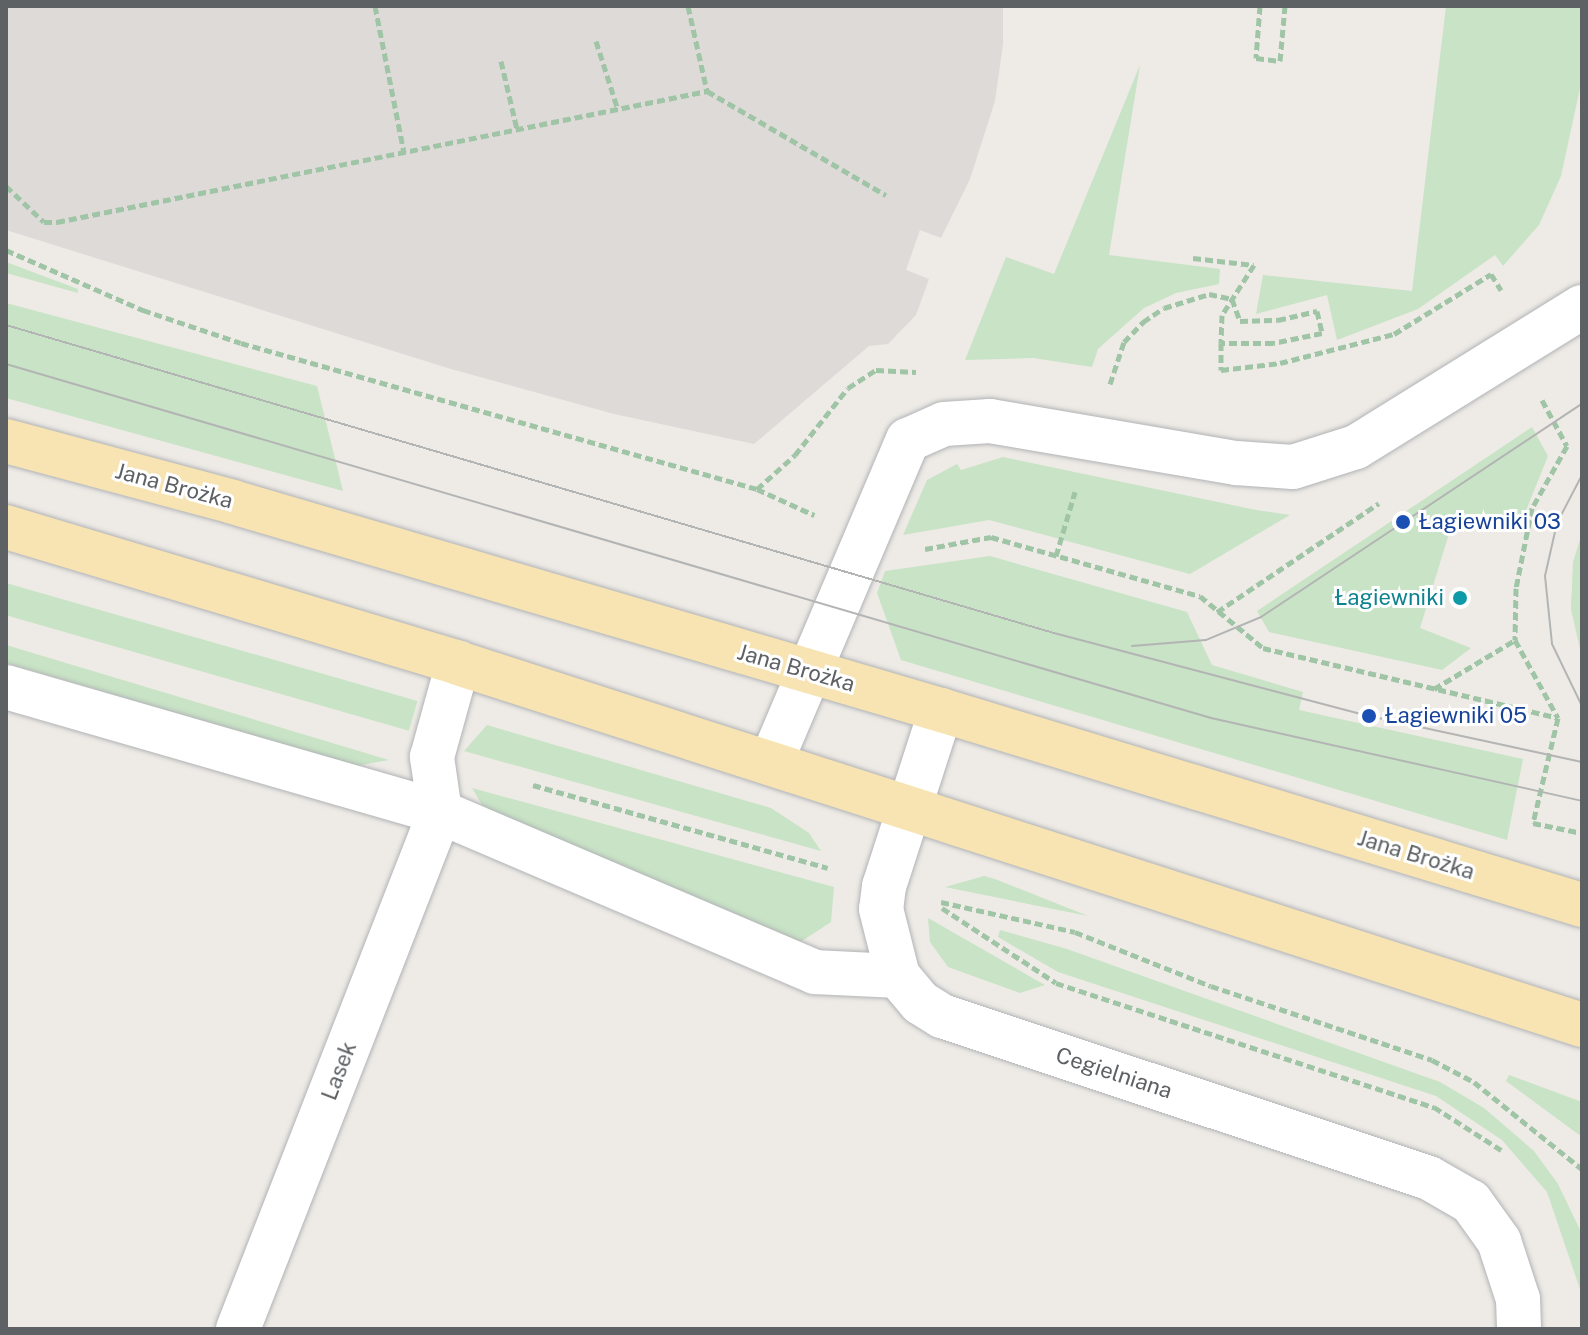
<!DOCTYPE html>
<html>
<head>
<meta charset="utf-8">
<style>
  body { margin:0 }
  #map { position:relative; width:1588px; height:1335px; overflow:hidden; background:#eeebe6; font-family:"Public Sans",sans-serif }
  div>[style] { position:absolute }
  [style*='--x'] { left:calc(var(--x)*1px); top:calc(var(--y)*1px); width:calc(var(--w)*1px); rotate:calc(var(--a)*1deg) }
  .industrial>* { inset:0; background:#dddad8 }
  .green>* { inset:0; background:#c8e3c5; transform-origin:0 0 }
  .path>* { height:5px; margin-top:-2.5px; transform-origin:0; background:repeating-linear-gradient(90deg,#a0c5a6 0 8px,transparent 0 12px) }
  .roads { filter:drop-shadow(0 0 2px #b1b3b6) drop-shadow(0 0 2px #b1b3b6) }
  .minor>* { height:44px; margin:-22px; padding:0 22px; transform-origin:22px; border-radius:22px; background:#fff }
  .major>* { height:44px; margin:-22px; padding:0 22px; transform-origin:22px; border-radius:22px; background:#f7e4b2 }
  .tram>* { height:2px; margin:-1px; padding:0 1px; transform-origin:1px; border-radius:1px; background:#b3b4b4 }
  .dots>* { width:22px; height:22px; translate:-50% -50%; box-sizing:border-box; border:4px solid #fff; border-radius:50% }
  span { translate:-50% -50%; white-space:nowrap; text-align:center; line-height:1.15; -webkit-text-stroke:6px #fff; paint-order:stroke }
  .street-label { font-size:22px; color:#5d6164 }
  .transit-label { font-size:22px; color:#164399 }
  .left { translate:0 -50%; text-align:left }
  .culture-label { font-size:22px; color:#0d838f }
  .right { translate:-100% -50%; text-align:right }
  .frame { position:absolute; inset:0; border:8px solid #5d6164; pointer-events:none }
</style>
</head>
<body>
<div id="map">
  <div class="industrial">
    <div style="clip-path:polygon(6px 6px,1003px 6px,1003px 44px,995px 101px,970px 179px,941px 238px,920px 230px,906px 270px,929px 279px,916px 315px,888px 344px,869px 346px,754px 444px,614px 414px,451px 369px,6px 230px)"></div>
  </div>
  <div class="green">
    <div style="clip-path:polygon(1446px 6px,1582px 6px,1582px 79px,1561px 176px,1539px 225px,1503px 266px,1495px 255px,1418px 309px,1337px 340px,1327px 295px,1256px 314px,1263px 275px,1412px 291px)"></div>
    <div style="clip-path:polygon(1140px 65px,1109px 255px,1220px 269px,1219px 284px,1176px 293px,1144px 308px,1098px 349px,1092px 367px,1033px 358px,965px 360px,1006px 257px,1054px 274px)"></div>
    <div style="clip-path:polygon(6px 262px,78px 289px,78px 293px,6px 273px)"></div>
    <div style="clip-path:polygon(6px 303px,317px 386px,343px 491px,6px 398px)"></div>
    <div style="clip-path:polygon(1532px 427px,1548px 456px,1519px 528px,1456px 511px,1420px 628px,1471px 648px,1442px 670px,1269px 632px,1257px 611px)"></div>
    <div style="clip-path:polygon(1003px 457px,1256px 510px,1290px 515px,1190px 574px,989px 520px,903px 535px,927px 480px,957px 464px,961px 470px)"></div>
    <div style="clip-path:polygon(1582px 533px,1582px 658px,1571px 609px,1573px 562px)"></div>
    <div style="clip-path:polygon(990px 556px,1187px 612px,1212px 665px,1303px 692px,1299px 710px,1523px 759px,1507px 840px,901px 660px,877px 593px,885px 571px)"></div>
    <div style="left:6px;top:583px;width:428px;height:31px;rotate:16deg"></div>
    <div style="clip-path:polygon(6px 645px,389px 760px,356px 766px,6px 663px)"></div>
    <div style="clip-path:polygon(487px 725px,771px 808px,809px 833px,821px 851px,464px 751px)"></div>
    <div style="clip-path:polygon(472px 788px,834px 887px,831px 922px,799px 943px,539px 839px,482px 805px)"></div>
    <div style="clip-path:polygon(984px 876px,995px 879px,1088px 916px,945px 887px)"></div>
    <div style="clip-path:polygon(928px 918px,1045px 985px,1020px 993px,948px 967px,930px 942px)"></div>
    <div style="clip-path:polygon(1000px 930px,1067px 949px,1440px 1082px,1484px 1108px,1534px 1151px,1558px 1184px,1582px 1234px,1582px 1295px,1547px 1192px,1502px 1140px,1436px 1096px,1058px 972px,998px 937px)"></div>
    <div style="clip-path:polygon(1509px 1075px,1582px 1102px,1582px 1137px,1506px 1081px)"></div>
  </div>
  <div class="path">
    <div style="--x:375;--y:6;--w:149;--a:78.8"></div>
    <div style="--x:688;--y:6;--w:87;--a:77.4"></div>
    <div style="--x:1260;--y:6;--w:52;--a:94.4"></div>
    <div style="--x:1256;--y:58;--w:24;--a:7"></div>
    <div style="--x:1280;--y:61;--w:55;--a:-84.8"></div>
    <div style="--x:596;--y:41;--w:72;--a:72.3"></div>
    <div style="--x:501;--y:61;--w:70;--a:76.8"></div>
    <div style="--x:6;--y:186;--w:52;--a:43.5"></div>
    <div style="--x:44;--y:222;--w:13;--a:0"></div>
    <div style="--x:57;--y:222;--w:663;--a:-11.39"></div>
    <div style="--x:707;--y:91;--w:207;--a:30.2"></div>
    <div style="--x:6;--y:250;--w:150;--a:23.7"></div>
    <div style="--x:143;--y:310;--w:103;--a:18.6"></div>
    <div style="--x:241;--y:343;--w:536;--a:15.8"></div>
    <div style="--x:757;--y:489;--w:63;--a:24.5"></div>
    <div style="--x:1193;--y:258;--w:61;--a:6.5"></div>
    <div style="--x:1254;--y:265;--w:59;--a:122.6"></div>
    <div style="--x:1222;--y:315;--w:28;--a:92"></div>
    <div style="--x:1232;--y:299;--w:23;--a:70"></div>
    <div style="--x:1240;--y:321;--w:38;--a:-2"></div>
    <div style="--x:1278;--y:320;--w:40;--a:-13"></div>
    <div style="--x:1317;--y:311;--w:23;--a:77"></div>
    <div style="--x:1322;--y:333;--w:50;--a:168.5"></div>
    <div style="--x:1273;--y:343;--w:52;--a:180"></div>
    <div style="--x:1221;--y:343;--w:27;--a:90"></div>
    <div style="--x:1221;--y:370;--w:59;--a:-6.8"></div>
    <div style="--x:1280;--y:363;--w:118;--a:-14.3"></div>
    <div style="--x:1394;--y:334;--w:114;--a:-31.7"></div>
    <div style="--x:1491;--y:274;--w:19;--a:58"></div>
    <div style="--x:1110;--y:384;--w:44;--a:-71.6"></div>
    <div style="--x:1124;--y:342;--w:28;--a:-46"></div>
    <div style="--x:1143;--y:322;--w:25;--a:-34"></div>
    <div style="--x:1164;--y:308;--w:47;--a:-17.3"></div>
    <div style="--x:1209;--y:294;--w:24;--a:12"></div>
    <div style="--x:1542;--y:400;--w:52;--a:61.5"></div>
    <div style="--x:1567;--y:446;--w:71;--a:119.4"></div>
    <div style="--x:1532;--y:508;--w:82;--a:101.3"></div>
    <div style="--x:1516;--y:588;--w:52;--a:91.1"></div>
    <div style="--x:1515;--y:640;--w:89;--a:61.1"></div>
    <div style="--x:757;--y:489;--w:51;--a:-41.8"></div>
    <div style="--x:795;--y:455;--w:85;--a:-51.7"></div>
    <div style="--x:848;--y:388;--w:33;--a:-33"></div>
    <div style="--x:876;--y:370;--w:40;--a:2.9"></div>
    <div style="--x:925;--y:549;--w:67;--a:-10.3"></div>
    <div style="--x:991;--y:537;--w:217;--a:15.8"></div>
    <div style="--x:1200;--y:596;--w:82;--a:39.5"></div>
    <div style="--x:1263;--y:648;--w:303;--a:13.3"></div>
    <div style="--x:1558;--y:718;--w:108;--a:103.4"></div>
    <div style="--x:1533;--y:823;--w:50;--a:11.5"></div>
    <div style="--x:1056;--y:556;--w:67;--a:-73.5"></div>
    <div style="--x:1217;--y:612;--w:195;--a:-33.9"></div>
    <div style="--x:1434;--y:689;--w:95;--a:-31.2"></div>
    <div style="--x:533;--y:785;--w:306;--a:15.7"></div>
    <div style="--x:941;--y:902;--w:137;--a:12.6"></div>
    <div style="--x:1075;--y:932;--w:146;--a:21.7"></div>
    <div style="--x:1211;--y:986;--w:233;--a:18.5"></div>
    <div style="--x:1432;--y:1060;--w:47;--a:27.6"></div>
    <div style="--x:1474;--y:1082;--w:139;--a:38.9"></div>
    <div style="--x:942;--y:908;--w:136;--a:33.3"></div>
    <div style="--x:1056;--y:983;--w:398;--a:18.2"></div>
    <div style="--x:1434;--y:1107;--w:80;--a:32.7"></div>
  </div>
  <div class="roads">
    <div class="minor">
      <div style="--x:6;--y:687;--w:452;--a:16.1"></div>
      <div style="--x:440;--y:812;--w:408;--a:23.1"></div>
      <div style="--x:815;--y:972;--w:83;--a:2.8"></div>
      <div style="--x:941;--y:710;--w:185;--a:107.9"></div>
      <div style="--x:884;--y:886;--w:23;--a:97"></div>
      <div style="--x:881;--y:909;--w:69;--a:75.8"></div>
      <div style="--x:898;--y:976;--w:35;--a:50"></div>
      <div style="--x:921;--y:1003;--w:25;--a:32"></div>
      <div style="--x:942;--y:1016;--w:513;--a:18.4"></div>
      <div style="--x:1429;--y:1178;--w:48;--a:29.7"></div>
      <div style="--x:1471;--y:1202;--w:48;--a:54.3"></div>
      <div style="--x:1499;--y:1241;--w:61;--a:71.9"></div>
      <div style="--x:1518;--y:1299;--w:30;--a:88"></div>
      <div style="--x:771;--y:762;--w:350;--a:-67"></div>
      <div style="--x:908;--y:440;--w:39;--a:-24"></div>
      <div style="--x:944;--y:424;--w:46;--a:-3.7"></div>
      <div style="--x:990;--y:421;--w:250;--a:9.7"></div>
      <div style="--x:1236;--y:463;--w:57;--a:4"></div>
      <div style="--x:1293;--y:467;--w:66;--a:-17.6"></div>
      <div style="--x:1356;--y:447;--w:266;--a:-31.8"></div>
      <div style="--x:238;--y:1329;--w:555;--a:-68.66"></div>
      <div style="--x:440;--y:812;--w:56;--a:-98.3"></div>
      <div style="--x:432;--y:757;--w:98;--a:-74.5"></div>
    </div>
    <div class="major">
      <div style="--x:6;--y:441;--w:235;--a:15"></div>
      <div style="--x:233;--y:502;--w:738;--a:16.37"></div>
      <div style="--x:941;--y:710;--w:670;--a:16.92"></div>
      <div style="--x:6;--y:527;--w:472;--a:16.7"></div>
      <div style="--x:458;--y:663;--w:1181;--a:17.85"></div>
    </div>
  </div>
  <div class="tram">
    <div style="--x:6;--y:325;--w:1092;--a:16.38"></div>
    <div style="--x:1054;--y:633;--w:326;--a:14.8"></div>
    <div style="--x:1369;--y:716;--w:218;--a:12.2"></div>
    <div style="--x:6;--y:364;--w:1256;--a:16.37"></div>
    <div style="--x:1211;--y:718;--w:380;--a:12.6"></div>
    <div style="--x:1582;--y:475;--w:54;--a:117.5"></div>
    <div style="--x:1557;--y:523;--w:54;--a:102.8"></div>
    <div style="--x:1545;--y:576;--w:68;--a:84.1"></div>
    <div style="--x:1552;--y:644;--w:69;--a:64.2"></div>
    <div style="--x:1132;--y:646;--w:74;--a:-4.6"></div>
    <div style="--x:1206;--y:640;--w:60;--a:-22.7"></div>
    <div style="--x:1261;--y:617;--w:385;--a:-33.6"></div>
  </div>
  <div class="dots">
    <div style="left:1403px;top:522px;background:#1a4fb4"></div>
    <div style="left:1460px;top:598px;background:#0f9aa8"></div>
    <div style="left:1369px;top:716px;background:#1a4fb4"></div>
  </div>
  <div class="street-label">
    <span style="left:174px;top:486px;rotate:15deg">Jana Brożka</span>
    <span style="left:796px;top:668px;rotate:16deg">Jana Brożka</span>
    <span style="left:1416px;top:855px;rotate:17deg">Jana Brożka</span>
    <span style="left:339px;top:1071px;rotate:-69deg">Lasek</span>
    <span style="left:1114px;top:1073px;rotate:18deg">Cegielniana</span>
  </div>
  <div class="transit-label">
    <span class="left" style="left:1419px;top:522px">Łagiewniki 03</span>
    <span class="left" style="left:1385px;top:716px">Łagiewniki 05</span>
  </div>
  <div class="culture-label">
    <span class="right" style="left:1444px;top:598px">Łagiewniki</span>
  </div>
  <div class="frame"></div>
</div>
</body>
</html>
